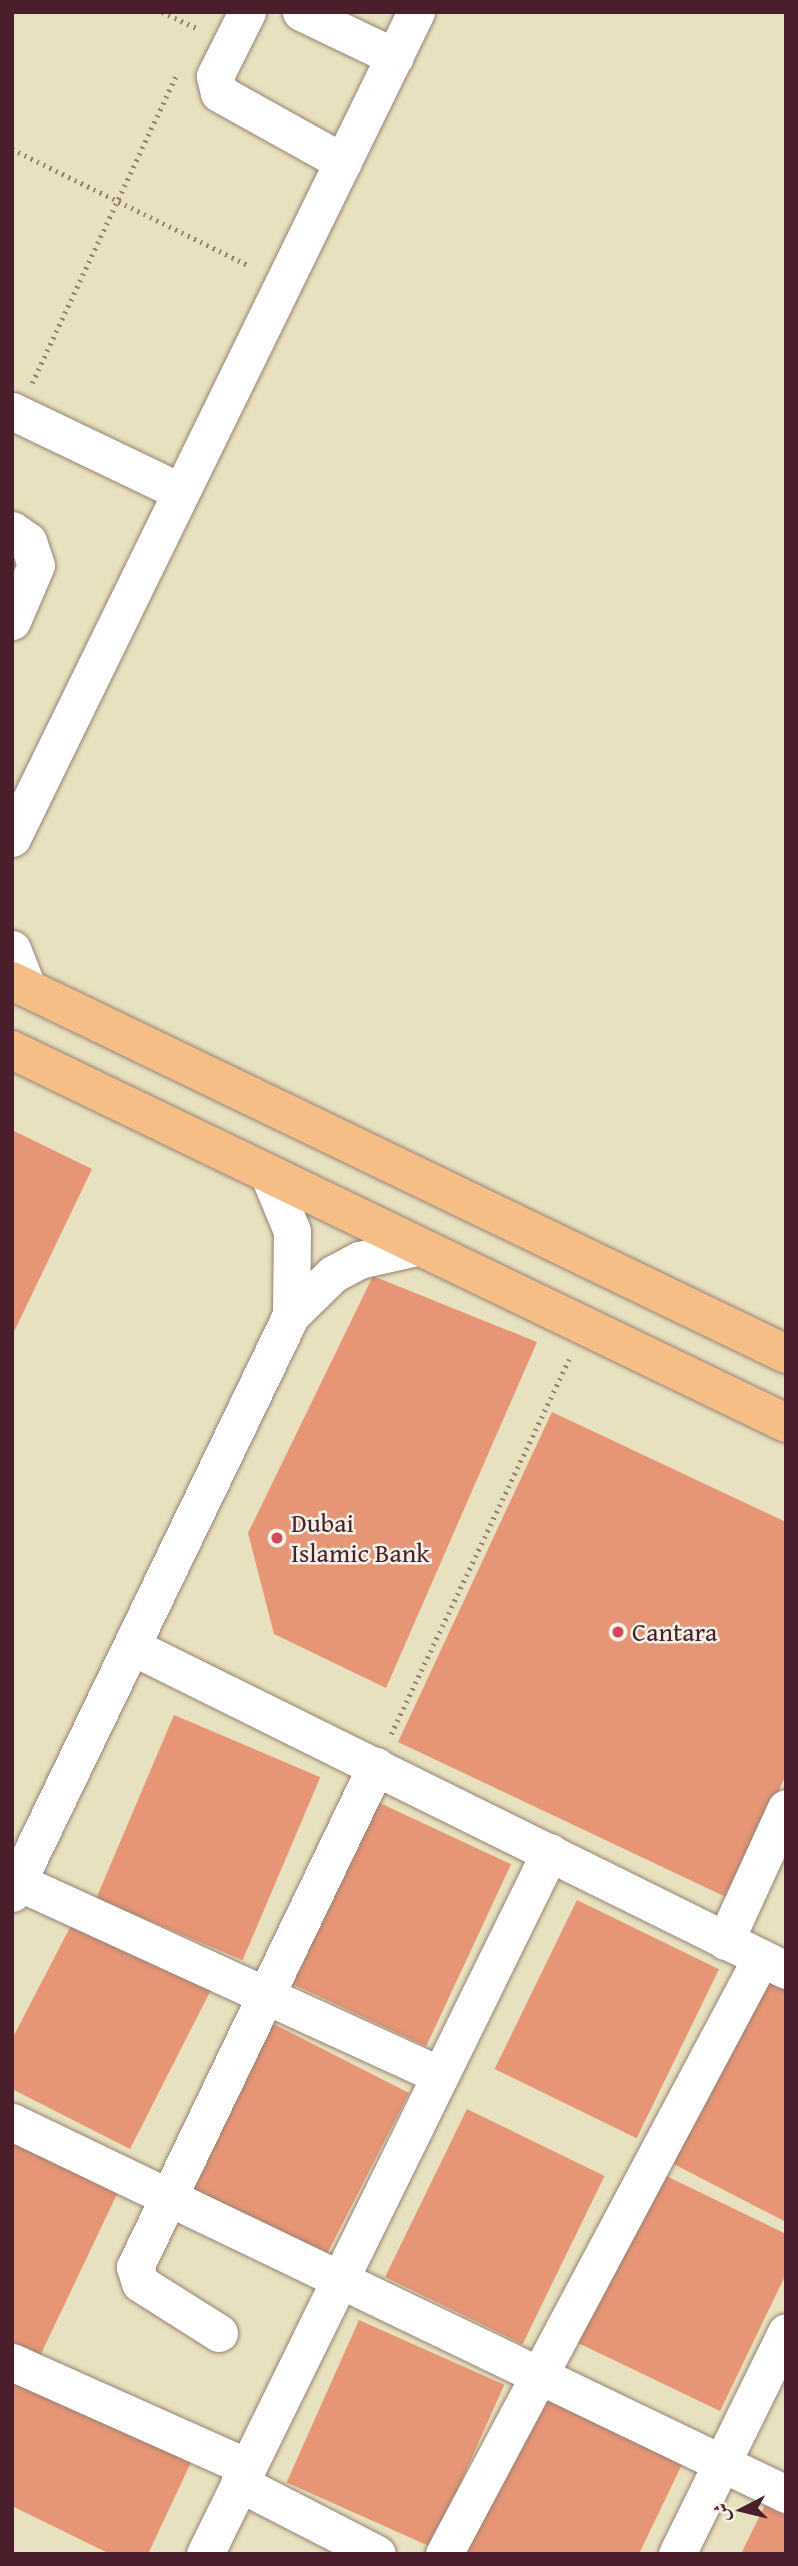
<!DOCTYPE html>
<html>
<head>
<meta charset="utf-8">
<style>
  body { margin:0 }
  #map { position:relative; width:798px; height:2566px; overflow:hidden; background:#e8e1bf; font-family:"Gentium Book Plus",Amiri,serif }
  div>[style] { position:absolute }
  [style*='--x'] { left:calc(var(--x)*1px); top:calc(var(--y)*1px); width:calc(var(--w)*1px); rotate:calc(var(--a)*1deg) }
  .building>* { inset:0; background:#e69576; transform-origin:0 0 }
  .path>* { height:4.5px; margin-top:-2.25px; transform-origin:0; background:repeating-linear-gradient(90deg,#998075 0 2px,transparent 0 7px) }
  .roads { filter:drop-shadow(0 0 2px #998075) drop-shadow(0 0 2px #998075) }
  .minor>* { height:37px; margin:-18.5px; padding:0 18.5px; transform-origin:18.5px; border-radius:18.5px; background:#fff }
  .major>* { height:38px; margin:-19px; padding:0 19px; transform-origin:19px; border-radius:19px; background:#f6be87 }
  .dots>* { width:19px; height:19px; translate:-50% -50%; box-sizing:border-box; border:4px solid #f7f3e8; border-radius:50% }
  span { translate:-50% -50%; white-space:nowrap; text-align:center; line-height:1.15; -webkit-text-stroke:5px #f7f3e8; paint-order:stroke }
  .poi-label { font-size:26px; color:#4a1f2b }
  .left { translate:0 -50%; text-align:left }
  .frame { position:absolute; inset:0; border:14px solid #4a1f2b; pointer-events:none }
  .north { position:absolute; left:707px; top:2475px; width:70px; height:70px; -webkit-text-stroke:5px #f7f3e8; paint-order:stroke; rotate:263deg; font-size:19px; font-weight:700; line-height:28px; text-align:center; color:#4a1f2b }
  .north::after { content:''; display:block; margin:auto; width:24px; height:32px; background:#4a1f2b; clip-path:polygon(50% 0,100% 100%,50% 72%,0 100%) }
</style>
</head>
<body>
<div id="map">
  <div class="building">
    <div style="clip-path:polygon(12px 1130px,92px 1169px,12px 1336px)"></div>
    <div style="clip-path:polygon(373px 1276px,537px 1342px,386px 1688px,274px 1634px,248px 1533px)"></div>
    <div style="clip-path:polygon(552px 1412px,786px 1522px,786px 1775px,728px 1898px,398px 1742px)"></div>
    <div style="left:174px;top:1715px;width:159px;height:199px;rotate:23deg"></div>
    <div style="left:367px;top:1797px;width:159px;height:201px;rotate:25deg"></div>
    <div style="left:577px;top:1900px;width:158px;height:188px;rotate:26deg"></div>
    <div style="clip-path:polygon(76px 1916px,216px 1980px,130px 2149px,12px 2089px,12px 2039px)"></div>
    <div style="clip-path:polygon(762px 1969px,786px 1982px,786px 2222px,668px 2161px)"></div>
    <div style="left:262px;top:2018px;width:165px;height:188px;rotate:27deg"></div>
    <div style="left:467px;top:2109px;width:153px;height:187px;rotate:26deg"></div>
    <div style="clip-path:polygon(12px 2141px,118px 2192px,40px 2356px,12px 2342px)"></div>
    <div style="clip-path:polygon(656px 2171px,786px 2234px,786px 2274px,720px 2411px,574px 2341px)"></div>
    <div style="left:359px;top:2320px;width:159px;height:178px;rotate:24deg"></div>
    <div style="clip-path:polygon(12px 2368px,194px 2456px,148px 2554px,110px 2554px,12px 2506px)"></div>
    <div style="clip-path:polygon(539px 2388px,685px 2458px,639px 2554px,460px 2554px)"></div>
    <div style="clip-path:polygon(765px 2505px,786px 2516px,786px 2554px,741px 2554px)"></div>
  </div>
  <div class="path">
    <div style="--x:162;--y:12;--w:40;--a:25"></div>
    <div style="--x:12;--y:149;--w:265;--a:26.2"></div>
    <div style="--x:32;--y:383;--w:342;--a:-64.9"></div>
    <div style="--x:391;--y:1734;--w:415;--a:-64.6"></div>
  </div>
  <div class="roads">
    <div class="minor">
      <div style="--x:247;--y:12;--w:72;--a:116.6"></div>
      <div style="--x:215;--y:76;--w:17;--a:77"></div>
      <div style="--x:219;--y:93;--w:142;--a:29.1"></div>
      <div style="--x:301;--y:12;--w:104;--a:25.6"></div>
      <div style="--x:12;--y:411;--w:187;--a:25.6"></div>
      <div style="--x:12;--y:530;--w:19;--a:35"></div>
      <div style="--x:28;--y:541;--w:25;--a:72"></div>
      <div style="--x:36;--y:565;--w:61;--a:113.2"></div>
      <div style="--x:12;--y:838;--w:920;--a:-63.94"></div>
      <div style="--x:12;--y:949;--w:41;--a:68.5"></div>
      <div style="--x:270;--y:1178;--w:57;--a:67.5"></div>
      <div style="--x:292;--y:1231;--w:84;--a:90.7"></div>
      <div style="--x:133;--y:1647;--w:729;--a:26.32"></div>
      <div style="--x:18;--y:1882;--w:464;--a:24.6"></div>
      <div style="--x:12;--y:1893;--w:642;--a:-64.23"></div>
      <div style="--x:291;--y:1315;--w:59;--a:-44.3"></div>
      <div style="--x:333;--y:1274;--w:30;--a:-28"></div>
      <div style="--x:359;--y:1260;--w:58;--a:-12.8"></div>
      <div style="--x:725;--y:1941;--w:146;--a:-65.4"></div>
      <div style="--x:12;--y:2122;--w:859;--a:25.67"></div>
      <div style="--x:219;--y:2333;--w:93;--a:-147.7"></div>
      <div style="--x:140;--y:2283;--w:17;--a:-107"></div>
      <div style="--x:135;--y:2267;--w:556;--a:-64.31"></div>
      <div style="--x:12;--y:2362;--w:257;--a:24.1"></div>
      <div style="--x:239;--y:2483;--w:155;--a:27.2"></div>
      <div style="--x:205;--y:2554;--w:782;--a:-63.83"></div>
      <div style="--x:444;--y:2554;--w:675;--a:-61.99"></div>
      <div style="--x:677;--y:2554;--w:247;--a:-63.8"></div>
    </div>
    <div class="major">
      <div style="--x:12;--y:981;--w:859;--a:25.73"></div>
      <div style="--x:12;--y:1050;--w:859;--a:25.73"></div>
    </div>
  </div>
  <div class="dots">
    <div style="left:277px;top:1538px;background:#d1495b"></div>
    <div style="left:618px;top:1632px;background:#d1495b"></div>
  </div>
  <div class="poi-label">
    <span class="left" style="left:291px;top:1538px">Dubai<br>Islamic Bank</span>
    <span class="left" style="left:632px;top:1632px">Cantara</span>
  </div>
  <div class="frame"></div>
  <div class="north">ش</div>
</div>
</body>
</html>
